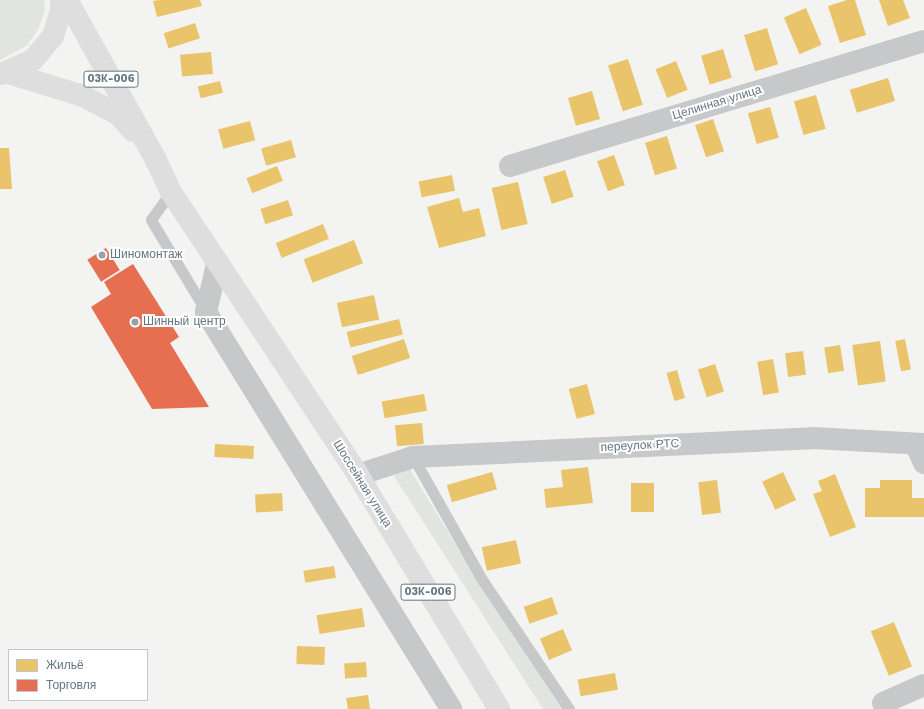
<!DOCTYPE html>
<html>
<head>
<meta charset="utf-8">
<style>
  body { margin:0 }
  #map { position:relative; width:924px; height:709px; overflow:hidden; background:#f3f3f1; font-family:"Work Sans",sans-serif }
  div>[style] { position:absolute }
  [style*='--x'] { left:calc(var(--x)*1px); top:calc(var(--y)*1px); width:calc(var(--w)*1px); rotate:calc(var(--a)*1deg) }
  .green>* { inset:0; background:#e2e5df }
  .homes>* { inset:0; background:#e9c46a; transform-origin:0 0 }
  .shops>* { inset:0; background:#e76f51; transform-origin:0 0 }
  .service>* { height:11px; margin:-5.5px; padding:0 5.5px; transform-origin:5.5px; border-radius:5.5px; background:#c7c8c9 }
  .minor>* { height:22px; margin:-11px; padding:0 11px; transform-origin:11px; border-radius:11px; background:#c7c8c9 }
  .primary>* { height:22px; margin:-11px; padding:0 11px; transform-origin:11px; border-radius:11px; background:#dddedd }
  .dots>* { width:11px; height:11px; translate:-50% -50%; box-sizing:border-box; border:2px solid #fff; border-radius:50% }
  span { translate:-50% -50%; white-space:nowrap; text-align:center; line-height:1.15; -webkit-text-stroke:4px #fff; paint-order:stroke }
  .shield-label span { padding:1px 3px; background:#fff; border:1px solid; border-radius:3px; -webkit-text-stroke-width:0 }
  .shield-label { font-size:11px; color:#647680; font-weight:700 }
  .street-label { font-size:12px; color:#647680 }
  .poi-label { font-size:12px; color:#647680 }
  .left { translate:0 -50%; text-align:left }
  .legend { position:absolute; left:8px; top:649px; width:140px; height:52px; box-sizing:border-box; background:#fff; border:1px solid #c1c8cc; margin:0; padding:5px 7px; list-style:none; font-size:12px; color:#647680 }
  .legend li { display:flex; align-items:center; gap:8px; height:20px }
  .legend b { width:20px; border:1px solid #c1c8cc }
</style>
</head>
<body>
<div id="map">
  <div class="green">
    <div style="clip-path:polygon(0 0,44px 0,45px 10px,38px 30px,26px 46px,0 60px)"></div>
    <div style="clip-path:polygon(408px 466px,480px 585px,563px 709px,543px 709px,394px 476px)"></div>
  </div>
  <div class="homes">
    <div style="clip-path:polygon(159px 0,200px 0,202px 6px,157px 17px,153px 1px)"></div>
    <div style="clip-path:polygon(847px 0,855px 0,866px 35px,840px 43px,828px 6px)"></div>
    <div style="clip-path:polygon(879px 0,903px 0,910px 18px,888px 26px)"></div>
    <div style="left:806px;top:8px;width:40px;height:24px;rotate:67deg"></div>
    <div style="left:195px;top:23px;width:16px;height:33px;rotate:72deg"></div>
    <div style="left:767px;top:28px;width:38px;height:24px;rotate:73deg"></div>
    <div style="left:723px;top:49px;width:30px;height:23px;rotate:73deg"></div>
    <div style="left:211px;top:52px;width:22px;height:31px;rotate:85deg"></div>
    <div style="left:628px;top:59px;width:48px;height:21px;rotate:72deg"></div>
    <div style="left:676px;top:61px;width:31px;height:22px;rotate:68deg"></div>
    <div style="left:888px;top:78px;width:24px;height:40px;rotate:73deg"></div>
    <div style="left:220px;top:81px;width:12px;height:23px;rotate:76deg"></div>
    <div style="left:592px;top:91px;width:29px;height:25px;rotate:74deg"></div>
    <div style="left:816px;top:95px;width:35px;height:23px;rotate:74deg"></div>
    <div style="left:770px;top:107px;width:32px;height:23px;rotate:74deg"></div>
    <div style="left:713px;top:119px;width:34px;height:19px;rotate:71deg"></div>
    <div style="left:250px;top:121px;width:20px;height:33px;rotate:75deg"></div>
    <div style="left:667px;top:136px;width:34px;height:23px;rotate:73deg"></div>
    <div style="left:291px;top:140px;width:18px;height:31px;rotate:74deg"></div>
    <div style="clip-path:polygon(0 148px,9px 148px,12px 189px,0 189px)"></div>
    <div style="left:614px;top:155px;width:32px;height:18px;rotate:70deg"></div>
    <div style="left:277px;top:166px;width:16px;height:33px;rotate:68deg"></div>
    <div style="left:565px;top:170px;width:28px;height:23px;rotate:72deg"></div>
    <div style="left:452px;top:175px;width:16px;height:34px;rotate:79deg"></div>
    <div style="left:518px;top:182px;width:43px;height:27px;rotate:77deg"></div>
    <div style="clip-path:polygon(459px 198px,463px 212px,479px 208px,486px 236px,439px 248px,427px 207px)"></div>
    <div style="left:288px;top:200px;width:16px;height:29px;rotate:72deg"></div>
    <div style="left:323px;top:224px;width:16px;height:51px;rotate:68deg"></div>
    <div style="left:354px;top:240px;width:25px;height:54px;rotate:69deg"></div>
    <div style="left:374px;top:295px;width:25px;height:38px;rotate:78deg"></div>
    <div style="left:399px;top:319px;width:16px;height:54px;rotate:76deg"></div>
    <div style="left:404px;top:339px;width:20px;height:55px;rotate:72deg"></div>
    <div style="left:905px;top:339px;width:31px;height:10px;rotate:79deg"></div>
    <div style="left:880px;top:341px;width:41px;height:28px;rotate:82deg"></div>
    <div style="left:840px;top:345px;width:26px;height:16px;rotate:81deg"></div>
    <div style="left:803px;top:351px;width:24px;height:18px;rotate:83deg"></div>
    <div style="left:773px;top:359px;width:34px;height:16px;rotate:80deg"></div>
    <div style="left:715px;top:364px;width:29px;height:18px;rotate:72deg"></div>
    <div style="left:677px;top:370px;width:29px;height:11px;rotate:74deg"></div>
    <div style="left:587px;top:384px;width:31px;height:19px;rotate:75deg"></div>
    <div style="left:424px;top:394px;width:17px;height:43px;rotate:80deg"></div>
    <div style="left:422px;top:423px;width:21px;height:27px;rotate:85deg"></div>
    <div style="left:215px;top:444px;width:39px;height:13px;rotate:3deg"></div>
    <div style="clip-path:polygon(588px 467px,593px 503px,546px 508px,544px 489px,563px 487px,561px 470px)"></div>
    <div style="left:492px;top:472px;width:18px;height:47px;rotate:74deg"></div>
    <div style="left:783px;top:472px;width:31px;height:23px;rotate:65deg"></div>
    <div style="clip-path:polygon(835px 474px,856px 527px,830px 537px,813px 494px,822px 491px,818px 481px)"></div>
    <div style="left:717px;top:480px;width:33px;height:19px;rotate:83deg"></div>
    <div style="clip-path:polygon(880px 480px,912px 480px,912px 498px,924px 498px,924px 517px,865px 517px,865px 488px,880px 488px)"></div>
    <div style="left:631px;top:483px;width:23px;height:29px"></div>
    <div style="left:282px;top:493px;width:18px;height:27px;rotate:87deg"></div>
    <div style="left:516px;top:540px;width:24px;height:35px;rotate:78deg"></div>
    <div style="left:334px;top:566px;width:12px;height:31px;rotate:81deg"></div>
    <div style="left:552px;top:597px;width:18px;height:30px;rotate:71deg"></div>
    <div style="left:362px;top:608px;width:19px;height:46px;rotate:81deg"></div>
    <div style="left:894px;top:622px;width:48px;height:25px;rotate:68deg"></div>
    <div style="left:563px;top:629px;width:23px;height:25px;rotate:67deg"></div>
    <div style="left:297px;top:646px;width:28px;height:18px;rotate:2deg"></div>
    <div style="left:366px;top:662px;width:15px;height:22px;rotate:86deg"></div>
    <div style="left:615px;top:673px;width:17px;height:38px;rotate:80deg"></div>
    <div style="clip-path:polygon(368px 695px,370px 709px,348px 709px,346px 698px)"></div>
  </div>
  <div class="shops">
    <div style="left:106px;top:248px;width:26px;height:22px;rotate:58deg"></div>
    <div style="clip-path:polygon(133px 264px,179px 337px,170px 343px,209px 407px,152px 409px,91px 307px,111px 294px,104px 282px)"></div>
  </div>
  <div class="service">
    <div style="--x:171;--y:192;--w:34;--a:126"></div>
    <div style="--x:151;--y:220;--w:106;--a:58.9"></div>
    <div style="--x:413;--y:457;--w:142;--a:60.6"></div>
    <div style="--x:483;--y:581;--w:154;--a:56.1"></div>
  </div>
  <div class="minor">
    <div style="--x:510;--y:166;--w:432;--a:-16.8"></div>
    <div style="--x:217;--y:264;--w:49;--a:102.9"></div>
    <div style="--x:206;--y:312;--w:467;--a:58.3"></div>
    <div style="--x:916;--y:445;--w:20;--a:66"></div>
    <div style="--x:358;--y:475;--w:58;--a:-18.1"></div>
    <div style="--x:413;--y:457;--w:400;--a:-2.7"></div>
    <div style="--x:813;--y:438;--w:111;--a:3.1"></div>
    <div style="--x:883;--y:703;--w:45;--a:-23.7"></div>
  </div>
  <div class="primary">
    <div style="--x:67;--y:0;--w:181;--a:60.9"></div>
    <div style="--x:155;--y:158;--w:38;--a:65"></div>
    <div style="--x:171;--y:192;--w:339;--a:56.5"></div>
    <div style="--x:358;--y:475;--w:273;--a:58.9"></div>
    <div style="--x:8;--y:73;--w:78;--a:17"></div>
    <div style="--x:83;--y:96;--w:41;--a:27.8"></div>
    <div style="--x:119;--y:115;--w:21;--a:49"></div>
    <div style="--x:1;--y:74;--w:35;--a:-24"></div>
    <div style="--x:33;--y:60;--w:31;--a:-50"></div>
    <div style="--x:53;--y:36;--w:28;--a:-73"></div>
    <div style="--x:61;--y:9;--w:9;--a:-90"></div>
  </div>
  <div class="dots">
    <div style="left:102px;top:255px;background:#96a2a8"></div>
    <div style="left:135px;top:322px;background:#96a2a8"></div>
  </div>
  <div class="shield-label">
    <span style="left:111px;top:79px">03К-006</span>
    <span style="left:428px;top:592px">03К-006</span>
  </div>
  <div class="street-label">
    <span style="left:717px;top:103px;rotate:-17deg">Целинная улица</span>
    <span style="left:640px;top:446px;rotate:-3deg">переулок РТС</span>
    <span style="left:362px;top:484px;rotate:58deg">Шоссейная улица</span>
  </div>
  <div class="poi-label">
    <span class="left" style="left:110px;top:255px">Шиномонтаж</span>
    <span class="left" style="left:143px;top:322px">Шинный центр</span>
  </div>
  <ul class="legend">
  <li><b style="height:11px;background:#e9c46a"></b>Жильё</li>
  <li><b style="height:11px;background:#e76f51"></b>Торговля</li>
  </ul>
</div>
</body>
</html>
